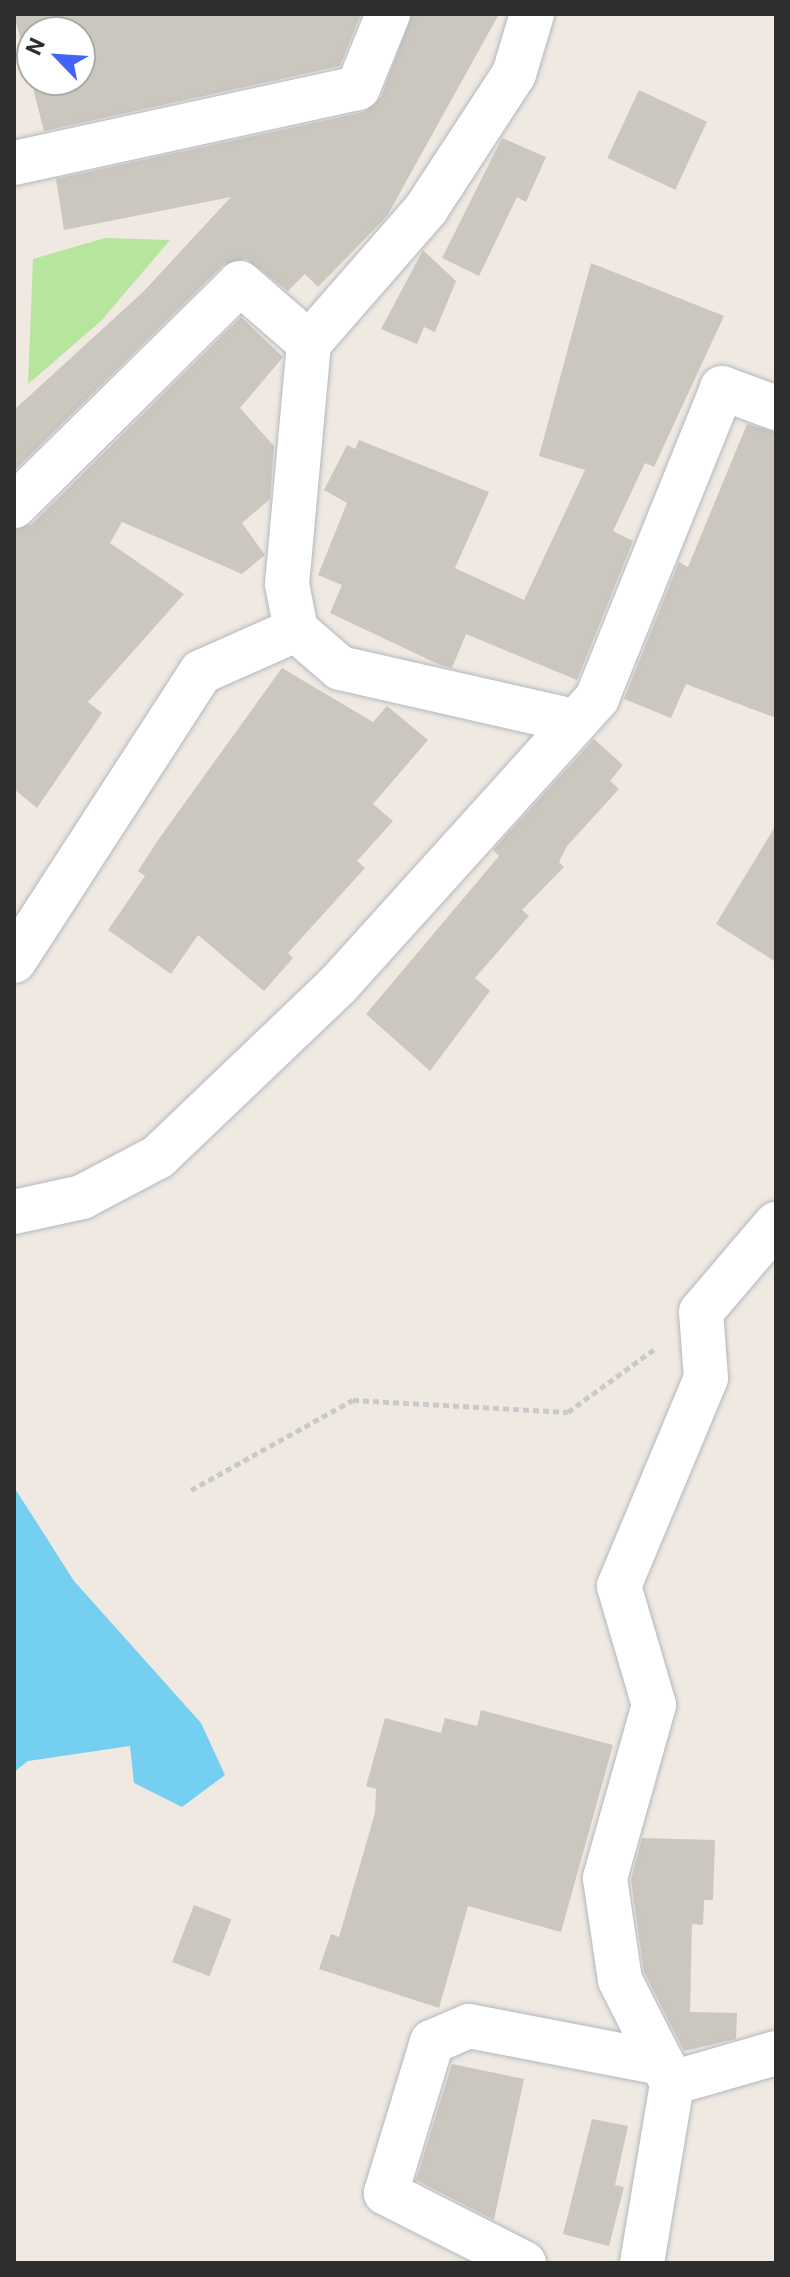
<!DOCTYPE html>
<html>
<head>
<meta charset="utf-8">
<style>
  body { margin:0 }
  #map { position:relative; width:790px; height:2277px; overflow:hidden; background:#efe9e1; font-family:Roboto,sans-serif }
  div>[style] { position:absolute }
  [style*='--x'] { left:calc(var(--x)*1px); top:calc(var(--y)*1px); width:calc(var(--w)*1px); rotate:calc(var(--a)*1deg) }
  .green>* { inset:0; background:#b6e59e }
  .water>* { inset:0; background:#75cff0 }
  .building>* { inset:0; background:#cbc7bf; transform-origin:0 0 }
  .path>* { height:5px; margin-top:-2.5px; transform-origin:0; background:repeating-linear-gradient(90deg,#c9c9c9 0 6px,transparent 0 10px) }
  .roads { filter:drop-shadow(0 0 2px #b4b7c1) drop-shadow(0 0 2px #b4b7c1) }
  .minor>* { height:44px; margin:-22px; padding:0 22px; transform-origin:22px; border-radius:22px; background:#fff }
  span { translate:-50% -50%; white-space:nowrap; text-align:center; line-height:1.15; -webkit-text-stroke:6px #fff; paint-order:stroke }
  .frame { position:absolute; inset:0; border:16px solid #2e2e2e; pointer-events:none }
  .north { position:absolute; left:16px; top:16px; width:80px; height:80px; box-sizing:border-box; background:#fff; border:2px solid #ababab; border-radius:50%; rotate:295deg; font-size:22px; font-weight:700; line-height:32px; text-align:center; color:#2e2e2e }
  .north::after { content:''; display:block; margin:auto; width:28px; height:36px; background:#4264fb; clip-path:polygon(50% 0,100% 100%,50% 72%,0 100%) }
</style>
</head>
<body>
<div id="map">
  <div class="green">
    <div style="clip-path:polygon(105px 238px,170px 240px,101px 321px,28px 384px,33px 259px)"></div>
  </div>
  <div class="water">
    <div style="clip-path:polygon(14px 1487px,74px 1581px,201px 1723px,225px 1775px,182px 1807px,134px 1783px,130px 1746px,28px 1761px,14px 1772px)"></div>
  </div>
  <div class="building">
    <div style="clip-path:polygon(evenodd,14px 14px,361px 14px,340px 66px,44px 131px,14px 14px,32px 32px,80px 32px,80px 80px,32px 80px,32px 32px)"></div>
    <div style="clip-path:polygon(412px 14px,499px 14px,387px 216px,318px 287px,305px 274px,288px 291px,246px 259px,223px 265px,14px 471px,14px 410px,143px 292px,231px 197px,64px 230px,56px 179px,364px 112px,381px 97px)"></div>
    <div style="left:639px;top:90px;width:75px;height:75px;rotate:25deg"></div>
    <div style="clip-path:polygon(502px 138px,546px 157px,526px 202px,517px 197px,479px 276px,442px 258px)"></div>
    <div style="clip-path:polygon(423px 250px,456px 281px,435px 332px,424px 327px,417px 344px,381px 329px)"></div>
    <div style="clip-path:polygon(591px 263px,724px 316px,654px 467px,645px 463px,613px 531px,633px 541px,577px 680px,466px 634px,452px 668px,440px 665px,330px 613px,342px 585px,318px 575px,347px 503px,324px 490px,347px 445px,355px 449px,359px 440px,489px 492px,455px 568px,524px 600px,585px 470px,539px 456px)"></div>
    <div style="clip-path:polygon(241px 317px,283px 357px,240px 408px,274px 446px,270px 499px,242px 523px,265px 555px,242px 574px,122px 522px,110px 543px,184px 594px,88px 702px,102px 713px,37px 808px,14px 789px,14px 530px,32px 524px)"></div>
    <div style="clip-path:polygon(747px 424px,776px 432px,776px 718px,686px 684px,671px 718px,624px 699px,679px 562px,688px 567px)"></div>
    <div style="clip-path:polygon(282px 668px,373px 722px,387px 706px,428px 740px,373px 804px,393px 821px,357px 861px,365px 868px,288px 953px,293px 958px,264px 991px,198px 935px,171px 974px,108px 930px,145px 876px,138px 871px,158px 840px)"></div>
    <div style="clip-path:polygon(594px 739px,623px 765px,610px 781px,619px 789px,567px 846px,559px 862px,564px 867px,522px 910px,529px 916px,475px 978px,490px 991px,430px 1071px,366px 1014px,499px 856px,493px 850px)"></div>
    <div style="clip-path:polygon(776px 825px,776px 962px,716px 924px)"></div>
    <div style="clip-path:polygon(481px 1710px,613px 1745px,561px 1932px,468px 1906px,439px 2008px,319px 1969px,331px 1934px,339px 1937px,375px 1813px,376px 1789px,366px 1786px,385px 1718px,441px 1733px,445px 1718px,477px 1726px)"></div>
    <div style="clip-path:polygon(642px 1838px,715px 1840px,713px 1900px,704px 1900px,703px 1925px,692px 1924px,690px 2012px,737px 2013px,736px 2039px,684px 2051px,644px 1972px,631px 1880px)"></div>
    <div style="left:194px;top:1905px;width:40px;height:61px;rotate:21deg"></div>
    <div style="clip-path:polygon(452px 2064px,524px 2079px,494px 2220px,416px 2180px)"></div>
    <div style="clip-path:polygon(592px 2119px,628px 2126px,615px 2185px,624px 2187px,609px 2246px,563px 2234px)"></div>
  </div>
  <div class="path">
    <div style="--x:191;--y:1490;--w:185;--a:-29.1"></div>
    <div style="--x:353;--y:1400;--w:215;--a:3.2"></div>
    <div style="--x:568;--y:1412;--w:110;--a:-36.1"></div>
  </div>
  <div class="roads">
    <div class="minor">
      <div style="--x:532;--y:14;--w:63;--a:106.7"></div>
      <div style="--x:514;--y:74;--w:161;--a:123.1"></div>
      <div style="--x:426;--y:209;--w:178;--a:131.1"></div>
      <div style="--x:309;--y:343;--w:242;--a:95.2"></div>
      <div style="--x:287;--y:584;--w:47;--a:78.9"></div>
      <div style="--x:296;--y:630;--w:58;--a:40.8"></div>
      <div style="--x:340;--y:668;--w:239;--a:12.8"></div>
      <div style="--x:14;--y:163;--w:352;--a:-12.3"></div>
      <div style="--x:358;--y:88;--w:80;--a:-67.9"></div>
      <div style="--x:14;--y:506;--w:317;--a:-44.6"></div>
      <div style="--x:240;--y:283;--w:91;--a:41"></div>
      <div style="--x:14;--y:961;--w:344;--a:-57.1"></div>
      <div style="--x:201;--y:672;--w:104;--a:-23.9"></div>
      <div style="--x:14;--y:1212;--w:70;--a:-12.4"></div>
      <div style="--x:82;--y:1197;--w:86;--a:-27.8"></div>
      <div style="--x:158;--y:1157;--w:249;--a:-43.7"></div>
      <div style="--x:338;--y:985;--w:387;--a:-47.9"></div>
      <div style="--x:597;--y:698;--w:334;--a:-68"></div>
      <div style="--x:722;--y:388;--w:58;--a:20.3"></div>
      <div style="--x:672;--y:2083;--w:108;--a:-16.1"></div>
      <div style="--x:524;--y:2263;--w:155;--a:-153.1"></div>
      <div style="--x:386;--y:2193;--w:158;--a:-73.1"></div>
      <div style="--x:432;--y:2042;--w:40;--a:-23.4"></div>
      <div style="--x:469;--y:2026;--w:197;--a:10.9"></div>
      <div style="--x:642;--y:2263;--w:182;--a:-80.5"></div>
      <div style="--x:672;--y:2083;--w:115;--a:-116.8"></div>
      <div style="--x:620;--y:1980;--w:103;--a:-98.4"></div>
      <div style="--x:605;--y:1878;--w:180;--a:-74.2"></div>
      <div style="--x:654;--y:1705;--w:124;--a:-106.4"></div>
      <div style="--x:619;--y:1586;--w:225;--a:-67.3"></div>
      <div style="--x:706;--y:1378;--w:66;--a:-94.3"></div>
      <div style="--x:701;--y:1312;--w:116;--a:-49.6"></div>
    </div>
  </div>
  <div class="frame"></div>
  <div class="north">N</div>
</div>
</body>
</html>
